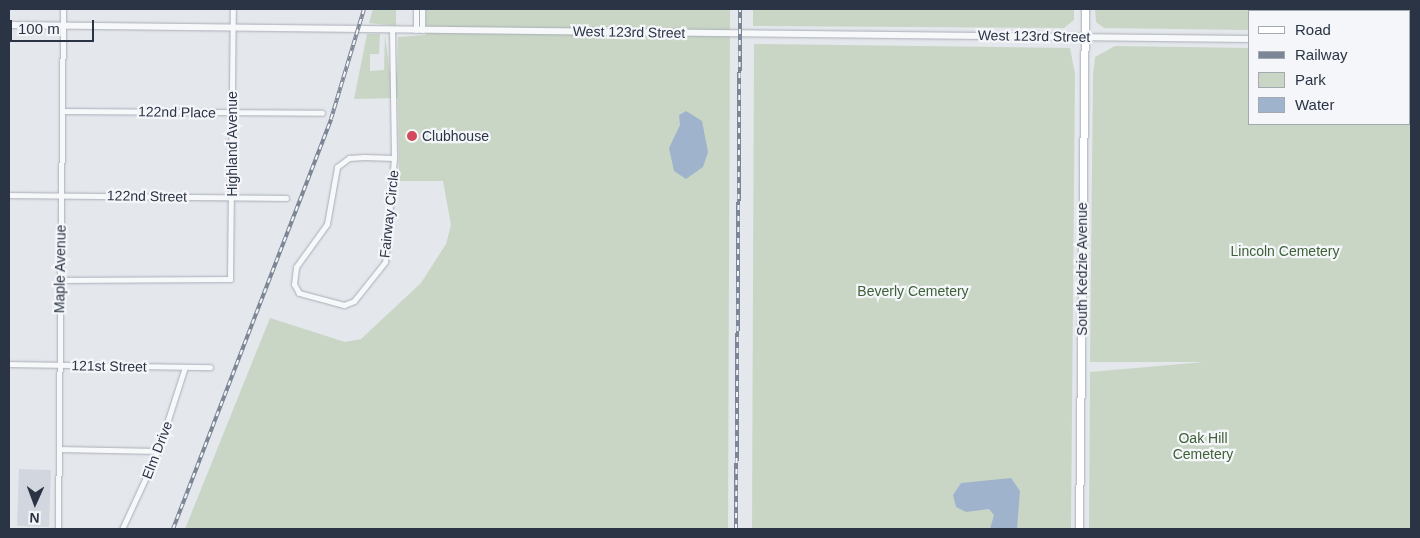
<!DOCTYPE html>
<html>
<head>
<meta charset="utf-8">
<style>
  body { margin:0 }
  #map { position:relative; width:1420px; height:538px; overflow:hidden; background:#e4e7ec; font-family:Arial,sans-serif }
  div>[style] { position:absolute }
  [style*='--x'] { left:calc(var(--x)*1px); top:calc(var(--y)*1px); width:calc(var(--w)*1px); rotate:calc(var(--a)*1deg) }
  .built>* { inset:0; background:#d2d6de; transform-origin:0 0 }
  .green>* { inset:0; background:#c9d6c5 }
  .water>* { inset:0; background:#9fb4cc }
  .roads { filter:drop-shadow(0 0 1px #a9aeb7) drop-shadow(0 0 1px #a9aeb7) }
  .minor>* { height:5px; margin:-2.5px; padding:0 2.5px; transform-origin:2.5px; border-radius:2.5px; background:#f7f8fa }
  .tertiary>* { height:6px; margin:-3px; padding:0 3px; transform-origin:3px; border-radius:3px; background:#f7f8fa }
  .secondary>* { height:7px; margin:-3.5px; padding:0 3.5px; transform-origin:3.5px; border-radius:3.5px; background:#fff }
  .rail>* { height:4px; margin-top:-2px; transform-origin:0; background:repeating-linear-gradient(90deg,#f4f6f9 0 5.5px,#7d8696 0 11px); box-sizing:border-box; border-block:1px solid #7d8696 }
  .dots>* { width:14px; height:14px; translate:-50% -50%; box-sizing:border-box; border:2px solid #f4f6f9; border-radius:50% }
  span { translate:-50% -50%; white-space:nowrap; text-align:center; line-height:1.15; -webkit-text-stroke:4.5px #f4f6f9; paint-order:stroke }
  .street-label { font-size:14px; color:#2b3445 }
  .poi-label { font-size:14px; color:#2b3445 }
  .left { translate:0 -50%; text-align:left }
  .park-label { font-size:14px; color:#3f6138 }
  .frame { position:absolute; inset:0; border:10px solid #2b3445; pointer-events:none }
  .legend { position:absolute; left:1248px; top:10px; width:162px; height:115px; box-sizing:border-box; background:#f4f6f9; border:1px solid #a4a8b1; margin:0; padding:6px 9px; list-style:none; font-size:15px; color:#2b3445 }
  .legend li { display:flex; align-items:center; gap:10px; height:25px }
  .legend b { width:25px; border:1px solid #a4a8b1 }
  .north { position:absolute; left:10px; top:478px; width:50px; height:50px; -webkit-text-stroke:4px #f4f6f9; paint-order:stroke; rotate:182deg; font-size:14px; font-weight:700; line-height:20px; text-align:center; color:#2b3445 }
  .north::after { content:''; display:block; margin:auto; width:18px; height:22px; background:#2b3445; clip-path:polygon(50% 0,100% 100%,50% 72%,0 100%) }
  .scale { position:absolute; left:10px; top:20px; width:84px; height:22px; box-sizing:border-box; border:2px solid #2b3445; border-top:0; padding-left:6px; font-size:15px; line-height:18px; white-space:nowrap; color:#2b3445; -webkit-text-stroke:4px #f4f6f9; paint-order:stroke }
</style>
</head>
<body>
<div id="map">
  <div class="built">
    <div style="left:19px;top:469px;width:32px;height:57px;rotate:2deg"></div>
  </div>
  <div class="green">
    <div style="clip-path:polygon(373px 9px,396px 9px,396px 26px,369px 23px)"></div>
    <div style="clip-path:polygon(426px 9px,730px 9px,728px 529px,185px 529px,270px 318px,345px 342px,361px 339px,421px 283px,446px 244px,451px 225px,443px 181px,399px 181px,398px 98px,354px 99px,367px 34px,380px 34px,379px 54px,370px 54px,370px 71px,384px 70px,385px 35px,390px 73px,397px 74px,398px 37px,426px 35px)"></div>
    <div style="clip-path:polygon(753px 9px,1074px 9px,1074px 20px,1064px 28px,753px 26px)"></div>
    <div style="clip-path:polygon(1095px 9px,1411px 9px,1411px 32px,1409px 11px,1249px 11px,1249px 30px,1104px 28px,1096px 22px)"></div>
    <div style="clip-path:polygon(754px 44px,1070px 48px,1075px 74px,1071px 529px,752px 529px)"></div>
    <div style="clip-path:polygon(1115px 46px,1249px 48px,1249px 124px,1409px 124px,1411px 50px,1411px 529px,1089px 529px,1090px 372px,1204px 362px,1090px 362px,1093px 74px,1095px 57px)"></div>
  </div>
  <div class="water">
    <div style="clip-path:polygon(686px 111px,702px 121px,708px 152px,703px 167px,686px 179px,674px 171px,669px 148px,680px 125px,679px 115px)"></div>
    <div style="clip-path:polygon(1011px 478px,1020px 491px,1017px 529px,990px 529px,994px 515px,989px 509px,966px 512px,956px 507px,953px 495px,961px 483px)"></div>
  </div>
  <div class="roads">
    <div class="minor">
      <div style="--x:392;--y:29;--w:129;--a:89.1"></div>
      <div style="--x:416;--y:30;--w:21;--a:-90"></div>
      <div style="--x:422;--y:30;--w:21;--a:-90"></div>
      <div style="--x:62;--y:111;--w:260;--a:0.4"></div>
      <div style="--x:364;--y:157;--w:30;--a:2"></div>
      <div style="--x:394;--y:158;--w:104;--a:94.9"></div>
      <div style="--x:385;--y:262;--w:50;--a:128.5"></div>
      <div style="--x:354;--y:301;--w:11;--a:158"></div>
      <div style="--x:344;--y:305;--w:47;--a:-165.1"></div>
      <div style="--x:299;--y:293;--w:10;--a:-119"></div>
      <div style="--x:294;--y:284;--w:17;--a:-83"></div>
      <div style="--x:296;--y:267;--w:53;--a:-54.2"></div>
      <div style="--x:327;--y:224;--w:58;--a:-80"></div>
      <div style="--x:337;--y:167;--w:15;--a:-37"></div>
      <div style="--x:349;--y:158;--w:15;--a:-4"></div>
      <div style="--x:9;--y:195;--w:277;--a:0.6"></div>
      <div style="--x:60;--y:280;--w:170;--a:-0.3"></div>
      <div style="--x:230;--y:279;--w:270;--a:-89.4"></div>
      <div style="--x:9;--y:364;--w:201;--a:0.9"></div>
      <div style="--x:59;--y:449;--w:99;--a:1.2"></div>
      <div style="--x:58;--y:529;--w:520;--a:-89.45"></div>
      <div style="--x:122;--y:529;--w:86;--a:-65.2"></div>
      <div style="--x:158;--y:451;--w:88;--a:-72.2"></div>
    </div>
    <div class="tertiary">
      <div style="--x:9;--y:25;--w:1240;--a:0.65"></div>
      <div style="--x:1409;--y:41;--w:2;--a:0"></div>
    </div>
    <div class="secondary">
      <div style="--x:1079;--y:529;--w:520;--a:-89.34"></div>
    </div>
  </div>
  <div class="rail">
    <div style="--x:173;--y:529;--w:439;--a:-68.9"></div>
    <div style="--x:331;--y:119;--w:115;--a:-73.3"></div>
    <div style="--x:736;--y:529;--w:520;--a:-89.56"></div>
  </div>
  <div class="dots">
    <div style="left:412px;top:136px;background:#d1495b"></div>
  </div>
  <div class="street-label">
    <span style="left:629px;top:32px;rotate:1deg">West 123rd Street</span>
    <span style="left:1034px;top:36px;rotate:1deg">West 123rd Street</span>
    <span style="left:177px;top:112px;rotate:1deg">122nd Place</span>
    <span style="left:232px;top:144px;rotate:-90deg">Highland Avenue</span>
    <span style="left:147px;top:196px;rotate:1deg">122nd Street</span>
    <span style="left:389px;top:214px;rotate:-84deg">Fairway Circle</span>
    <span style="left:60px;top:269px;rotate:-89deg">Maple Avenue</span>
    <span style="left:1082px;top:269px;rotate:-90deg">South Kedzie Avenue</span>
    <span style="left:109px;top:366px;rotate:1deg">121st Street</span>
    <span style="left:157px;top:450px;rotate:-69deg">Elm Drive</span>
  </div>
  <div class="poi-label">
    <span class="left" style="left:422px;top:136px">Clubhouse</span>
  </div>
  <div class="park-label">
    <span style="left:1285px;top:251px">Lincoln Cemetery</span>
    <span style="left:913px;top:291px">Beverly Cemetery</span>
    <span style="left:1203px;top:446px">Oak Hill<br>Cemetery</span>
  </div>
  <div class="frame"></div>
  <ul class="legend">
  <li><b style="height:6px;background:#fff"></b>Road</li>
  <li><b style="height:6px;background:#7d8696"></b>Railway</li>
  <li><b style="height:14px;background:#c9d6c5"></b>Park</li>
  <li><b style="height:14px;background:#9fb4cc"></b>Water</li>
  </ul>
  <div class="north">N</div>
  <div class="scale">100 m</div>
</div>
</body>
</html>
